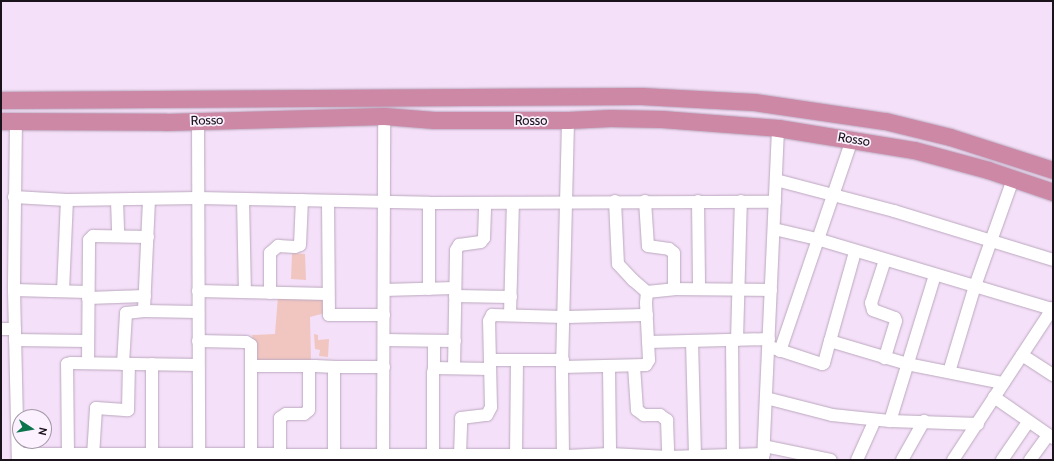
<!DOCTYPE html>
<html>
<head>
<meta charset="utf-8">
<style>
  body { margin:0 }
  #map { position:relative; width:1054px; height:461px; overflow:hidden; background:#f4e0f8; font-family:Cabin,sans-serif }
  div>[style] { position:absolute }
  [style*='--x'] { left:calc(var(--x)*1px); top:calc(var(--y)*1px); width:calc(var(--w)*1px); rotate:calc(var(--a)*1deg) }
  .green>* { inset:0; background:#f1c6c1 }
  .roads { filter:drop-shadow(0 0 1px #bba8bf) drop-shadow(0 0 1px #bba8bf) }
  .minor>* { height:12px; margin:-6px; padding:0 6px; transform-origin:6px; border-radius:6px; background:#fff }
  .highway>* { height:17px; margin:-8.5px; padding:0 8.5px; transform-origin:8.5px; border-radius:8.5px; background:#cc88a5 }
  span { translate:-50% -50%; white-space:nowrap; text-align:center; line-height:1.15; -webkit-text-stroke:3.5px #fcf1ff; paint-order:stroke }
  .street-label { font-size:13px; color:#1a131b }
  .frame { position:absolute; inset:0; border:2px solid #1a131b; pointer-events:none }
  .north { position:absolute; left:12px; top:409px; width:40px; height:40px; box-sizing:border-box; background:#fcf1ff; border:1px solid #a298a4; border-radius:50%; rotate:102deg; font-size:11px; font-weight:700; line-height:16px; text-align:center; color:#1a131b }
  .north::after { content:''; display:block; margin:auto; width:14px; height:18px; background:#0b744c; clip-path:polygon(50% 0,100% 100%,50% 72%,0 100%) }
</style>
</head>
<body>
<div id="map">
  <div class="green">
    <div style="clip-path:polygon(292px 253px,305px 254px,306px 280px,291px 279px)"></div>
    <div style="clip-path:polygon(278px 296px,325px 299px,325px 313px,310px 317px,311px 361px,257px 362px,252px 335px,275px 334px)"></div>
    <div style="clip-path:polygon(314px 334px,318px 335px,318px 340px,329px 339px,328px 357px,319px 356px,320px 350px,315px 349px)"></div>
  </div>
  <div class="roads">
    <div class="minor">
      <div style="--x:16;--y:120;--w:170;--a:90.7"></div>
      <div style="--x:14;--y:290;--w:170;--a:88.7"></div>
      <div style="--x:198;--y:120;--w:340;--a:89.8"></div>
      <div style="--x:776;--y:180;--w:122;--a:14.7"></div>
      <div style="--x:894;--y:211;--w:166;--a:17.1"></div>
      <div style="--x:14;--y:197;--w:53;--a:3.2"></div>
      <div style="--x:67;--y:200;--w:131;--a:-0.9"></div>
      <div style="--x:198;--y:198;--w:231;--a:1.2"></div>
      <div style="--x:429;--y:203;--w:346;--a:-0.2"></div>
      <div style="--x:243;--y:199;--w:93;--a:88.8"></div>
      <div style="--x:117;--y:200;--w:36;--a:88"></div>
      <div style="--x:149;--y:200;--w:111;--a:92.6"></div>
      <div style="--x:144;--y:311;--w:53;--a:1.1"></div>
      <div style="--x:328;--y:201;--w:114;--a:89.5"></div>
      <div style="--x:329;--y:315;--w:55;--a:0"></div>
      <div style="--x:615;--y:201;--w:63;--a:87.3"></div>
      <div style="--x:618;--y:264;--w:22;--a:47"></div>
      <div style="--x:633;--y:280;--w:18;--a:41"></div>
      <div style="--x:645;--y:201;--w:45;--a:86.2"></div>
      <div style="--x:648;--y:246;--w:21;--a:8"></div>
      <div style="--x:669;--y:249;--w:6;--a:39"></div>
      <div style="--x:674;--y:253;--w:36;--a:90"></div>
      <div style="--x:698;--y:201;--w:88;--a:89.3"></div>
      <div style="--x:774;--y:229;--w:44;--a:13.1"></div>
      <div style="--x:817;--y:239;--w:245;--a:16.6"></div>
      <div style="--x:855;--y:252;--w:92;--a:105.7"></div>
      <div style="--x:830;--y:341;--w:80;--a:16.6"></div>
      <div style="--x:907;--y:364;--w:98;--a:11.2"></div>
      <div style="--x:885;--y:260;--w:45;--a:108"></div>
      <div style="--x:871;--y:303;--w:7;--a:74"></div>
      <div style="--x:873;--y:310;--w:23;--a:20"></div>
      <div style="--x:895;--y:318;--w:3;--a:72"></div>
      <div style="--x:896;--y:321;--w:39;--a:107"></div>
      <div style="--x:935;--y:275;--w:153;--a:107.1"></div>
      <div style="--x:890;--y:421;--w:88;--a:2"></div>
      <div style="--x:429;--y:289;--w:86;--a:-90"></div>
      <div style="--x:14;--y:290;--w:74;--a:1.5"></div>
      <div style="--x:384;--y:290;--w:71;--a:-1.6"></div>
      <div style="--x:63;--y:291;--w:91;--a:-87.5"></div>
      <div style="--x:198;--y:291;--w:130;--a:1.3"></div>
      <div style="--x:270;--y:293;--w:40;--a:-90"></div>
      <div style="--x:270;--y:253;--w:11;--a:-41"></div>
      <div style="--x:278;--y:246;--w:17;--a:3"></div>
      <div style="--x:295;--y:247;--w:5;--a:-22"></div>
      <div style="--x:300;--y:245;--w:45;--a:-87.5"></div>
      <div style="--x:455;--y:296;--w:56;--a:1"></div>
      <div style="--x:88;--y:298;--w:57;--a:-2"></div>
      <div style="--x:510;--y:315;--w:112;--a:-88.5"></div>
      <div style="--x:1;--y:329;--w:14;--a:0"></div>
      <div style="--x:15;--y:340;--w:73;--a:0.8"></div>
      <div style="--x:384;--y:340;--w:71;--a:0.8"></div>
      <div style="--x:732;--y:340;--w:115;--a:89.5"></div>
      <div style="--x:737;--y:340;--w:139;--a:-88.4"></div>
      <div style="--x:198;--y:341;--w:48;--a:1.2"></div>
      <div style="--x:246;--y:342;--w:6;--a:31"></div>
      <div style="--x:251;--y:345;--w:109;--a:90"></div>
      <div style="--x:434;--y:341;--w:27;--a:90"></div>
      <div style="--x:692;--y:341;--w:115;--a:88.5"></div>
      <div style="--x:648;--y:342;--w:121;--a:-1.4"></div>
      <div style="--x:773;--y:348;--w:52;--a:18.1"></div>
      <div style="--x:822;--y:364;--w:2;--a:-27"></div>
      <div style="--x:824;--y:363;--w:23;--a:-75"></div>
      <div style="--x:780;--y:351;--w:224;--a:-71.2"></div>
      <div style="--x:1022;--y:355;--w:37;--a:33"></div>
      <div style="--x:490;--y:360;--w:73;--a:0"></div>
      <div style="--x:88;--y:363;--w:123;--a:-89.5"></div>
      <div style="--x:89;--y:240;--w:6;--a:-45"></div>
      <div style="--x:93;--y:236;--w:55;--a:1"></div>
      <div style="--x:123;--y:364;--w:51;--a:-86.6"></div>
      <div style="--x:126;--y:313;--w:18;--a:-6"></div>
      <div style="--x:152;--y:364;--w:91;--a:90"></div>
      <div style="--x:251;--y:366;--w:61;--a:0"></div>
      <div style="--x:634;--y:366;--w:44;--a:86.1"></div>
      <div style="--x:637;--y:410;--w:9;--a:36"></div>
      <div style="--x:644;--y:415;--w:16;--a:0"></div>
      <div style="--x:660;--y:415;--w:9;--a:36"></div>
      <div style="--x:667;--y:420;--w:37;--a:88"></div>
      <div style="--x:562;--y:367;--w:84;--a:-1.4"></div>
      <div style="--x:646;--y:365;--w:6;--a:-59"></div>
      <div style="--x:649;--y:360;--w:57;--a:-93"></div>
      <div style="--x:646;--y:303;--w:11;--a:-85"></div>
      <div style="--x:647;--y:292;--w:27;--a:-6"></div>
      <div style="--x:674;--y:289;--w:97;--a:0.6"></div>
      <div style="--x:609;--y:367;--w:87;--a:89.3"></div>
      <div style="--x:454;--y:368;--w:118;--a:-89"></div>
      <div style="--x:456;--y:250;--w:6;--a:-59"></div>
      <div style="--x:459;--y:245;--w:22;--a:-8"></div>
      <div style="--x:481;--y:242;--w:5;--a:-53"></div>
      <div style="--x:484;--y:238;--w:35;--a:-88"></div>
      <div style="--x:949;--y:372;--w:90;--a:-73.2"></div>
      <div style="--x:975;--y:286;--w:114;--a:-70.4"></div>
      <div style="--x:994;--y:397;--w:72;--a:34.8"></div>
      <div style="--x:766;--y:398;--w:68;--a:14.4"></div>
      <div style="--x:832;--y:415;--w:58;--a:5.9"></div>
      <div style="--x:764;--y:446;--w:68;--a:11.8"></div>
      <div style="--x:18;--y:454;--w:545;--a:0.11"></div>
      <div style="--x:280;--y:454;--w:36;--a:-90"></div>
      <div style="--x:280;--y:418;--w:7;--a:-34"></div>
      <div style="--x:286;--y:414;--w:18;--a:0"></div>
      <div style="--x:304;--y:414;--w:6;--a:-39"></div>
      <div style="--x:309;--y:410;--w:40;--a:-90"></div>
      <div style="--x:309;--y:370;--w:5;--a:-53"></div>
      <div style="--x:312;--y:366;--w:3;--a:0"></div>
      <div style="--x:315;--y:366;--w:21;--a:3"></div>
      <div style="--x:334;--y:454;--w:86;--a:-90"></div>
      <div style="--x:334;--y:368;--w:2;--a:-27"></div>
      <div style="--x:336;--y:367;--w:48;--a:0"></div>
      <div style="--x:68;--y:455;--w:91;--a:-90.6"></div>
      <div style="--x:67;--y:364;--w:4;--a:-14"></div>
      <div style="--x:71;--y:363;--w:127;--a:0.9"></div>
      <div style="--x:460;--y:455;--w:37;--a:-88"></div>
      <div style="--x:461;--y:418;--w:26;--a:-7"></div>
      <div style="--x:487;--y:415;--w:9;--a:-63"></div>
      <div style="--x:491;--y:407;--w:86;--a:-91.3"></div>
      <div style="--x:489;--y:321;--w:7;--a:-63"></div>
      <div style="--x:492;--y:315;--w:72;--a:1.6"></div>
      <div style="--x:564;--y:317;--w:83;--a:-1.4"></div>
      <div style="--x:516;--y:455;--w:95;--a:-89.4"></div>
      <div style="--x:93;--y:456;--w:48;--a:-86.4"></div>
      <div style="--x:96;--y:408;--w:32;--a:4"></div>
      <div style="--x:128;--y:410;--w:46;--a:-88.8"></div>
      <div style="--x:433;--y:456;--w:83;--a:-90"></div>
      <div style="--x:433;--y:373;--w:5;--a:-79"></div>
      <div style="--x:434;--y:368;--w:56;--a:1"></div>
      <div style="--x:566;--y:456;--w:44;--a:-2.6"></div>
      <div style="--x:610;--y:454;--w:58;--a:3"></div>
      <div style="--x:668;--y:457;--w:96;--a:-1.8"></div>
      <div style="--x:383;--y:460;--w:344;--a:-89.8"></div>
      <div style="--x:566;--y:460;--w:4;--a:-90"></div>
      <div style="--x:566;--y:456;--w:3;--a:-162"></div>
      <div style="--x:563;--y:455;--w:88;--a:-90.7"></div>
      <div style="--x:562;--y:367;--w:247;--a:-88.6"></div>
      <div style="--x:763;--y:460;--w:332;--a:-87.4"></div>
      <div style="--x:857;--y:460;--w:44;--a:-65.8"></div>
      <div style="--x:902;--y:460;--w:45;--a:-60.6"></div>
      <div style="--x:953;--y:460;--w:182;--a:-56.7"></div>
      <div style="--x:1002;--y:460;--w:46;--a:-55.6"></div>
      <div style="--x:1030;--y:460;--w:31;--a:-54"></div>
    </div>
    <div class="highway">
      <div style="--x:1;--y:100;--w:640;--a:-0.36"></div>
      <div style="--x:641;--y:96;--w:113;--a:3"></div>
      <div style="--x:754;--y:102;--w:132;--a:8.3"></div>
      <div style="--x:885;--y:121;--w:67;--a:13.8"></div>
      <div style="--x:950;--y:137;--w:108;--a:17.8"></div>
      <div style="--x:1;--y:121;--w:165;--a:0.3"></div>
      <div style="--x:166;--y:122;--w:218;--a:-1.6"></div>
      <div style="--x:384;--y:116;--w:50;--a:4.6"></div>
      <div style="--x:434;--y:120;--w:134;--a:0"></div>
      <div style="--x:568;--y:120;--w:42;--a:-2.7"></div>
      <div style="--x:610;--y:118;--w:52;--a:1.1"></div>
      <div style="--x:662;--y:119;--w:116;--a:4.4"></div>
      <div style="--x:778;--y:128;--w:138;--a:9.2"></div>
      <div style="--x:914;--y:150;--w:77;--a:15.1"></div>
      <div style="--x:988;--y:170;--w:69;--a:18.7"></div>
    </div>
  </div>
  <div class="street-label">
    <span style="left:207px;top:120px;rotate:-2deg">Rosso</span>
    <span style="left:531px;top:120px">Rosso</span>
    <span style="left:854px;top:139px;rotate:9deg">Rosso</span>
  </div>
  <div class="frame"></div>
  <div class="north">N</div>
</div>
</body>
</html>
